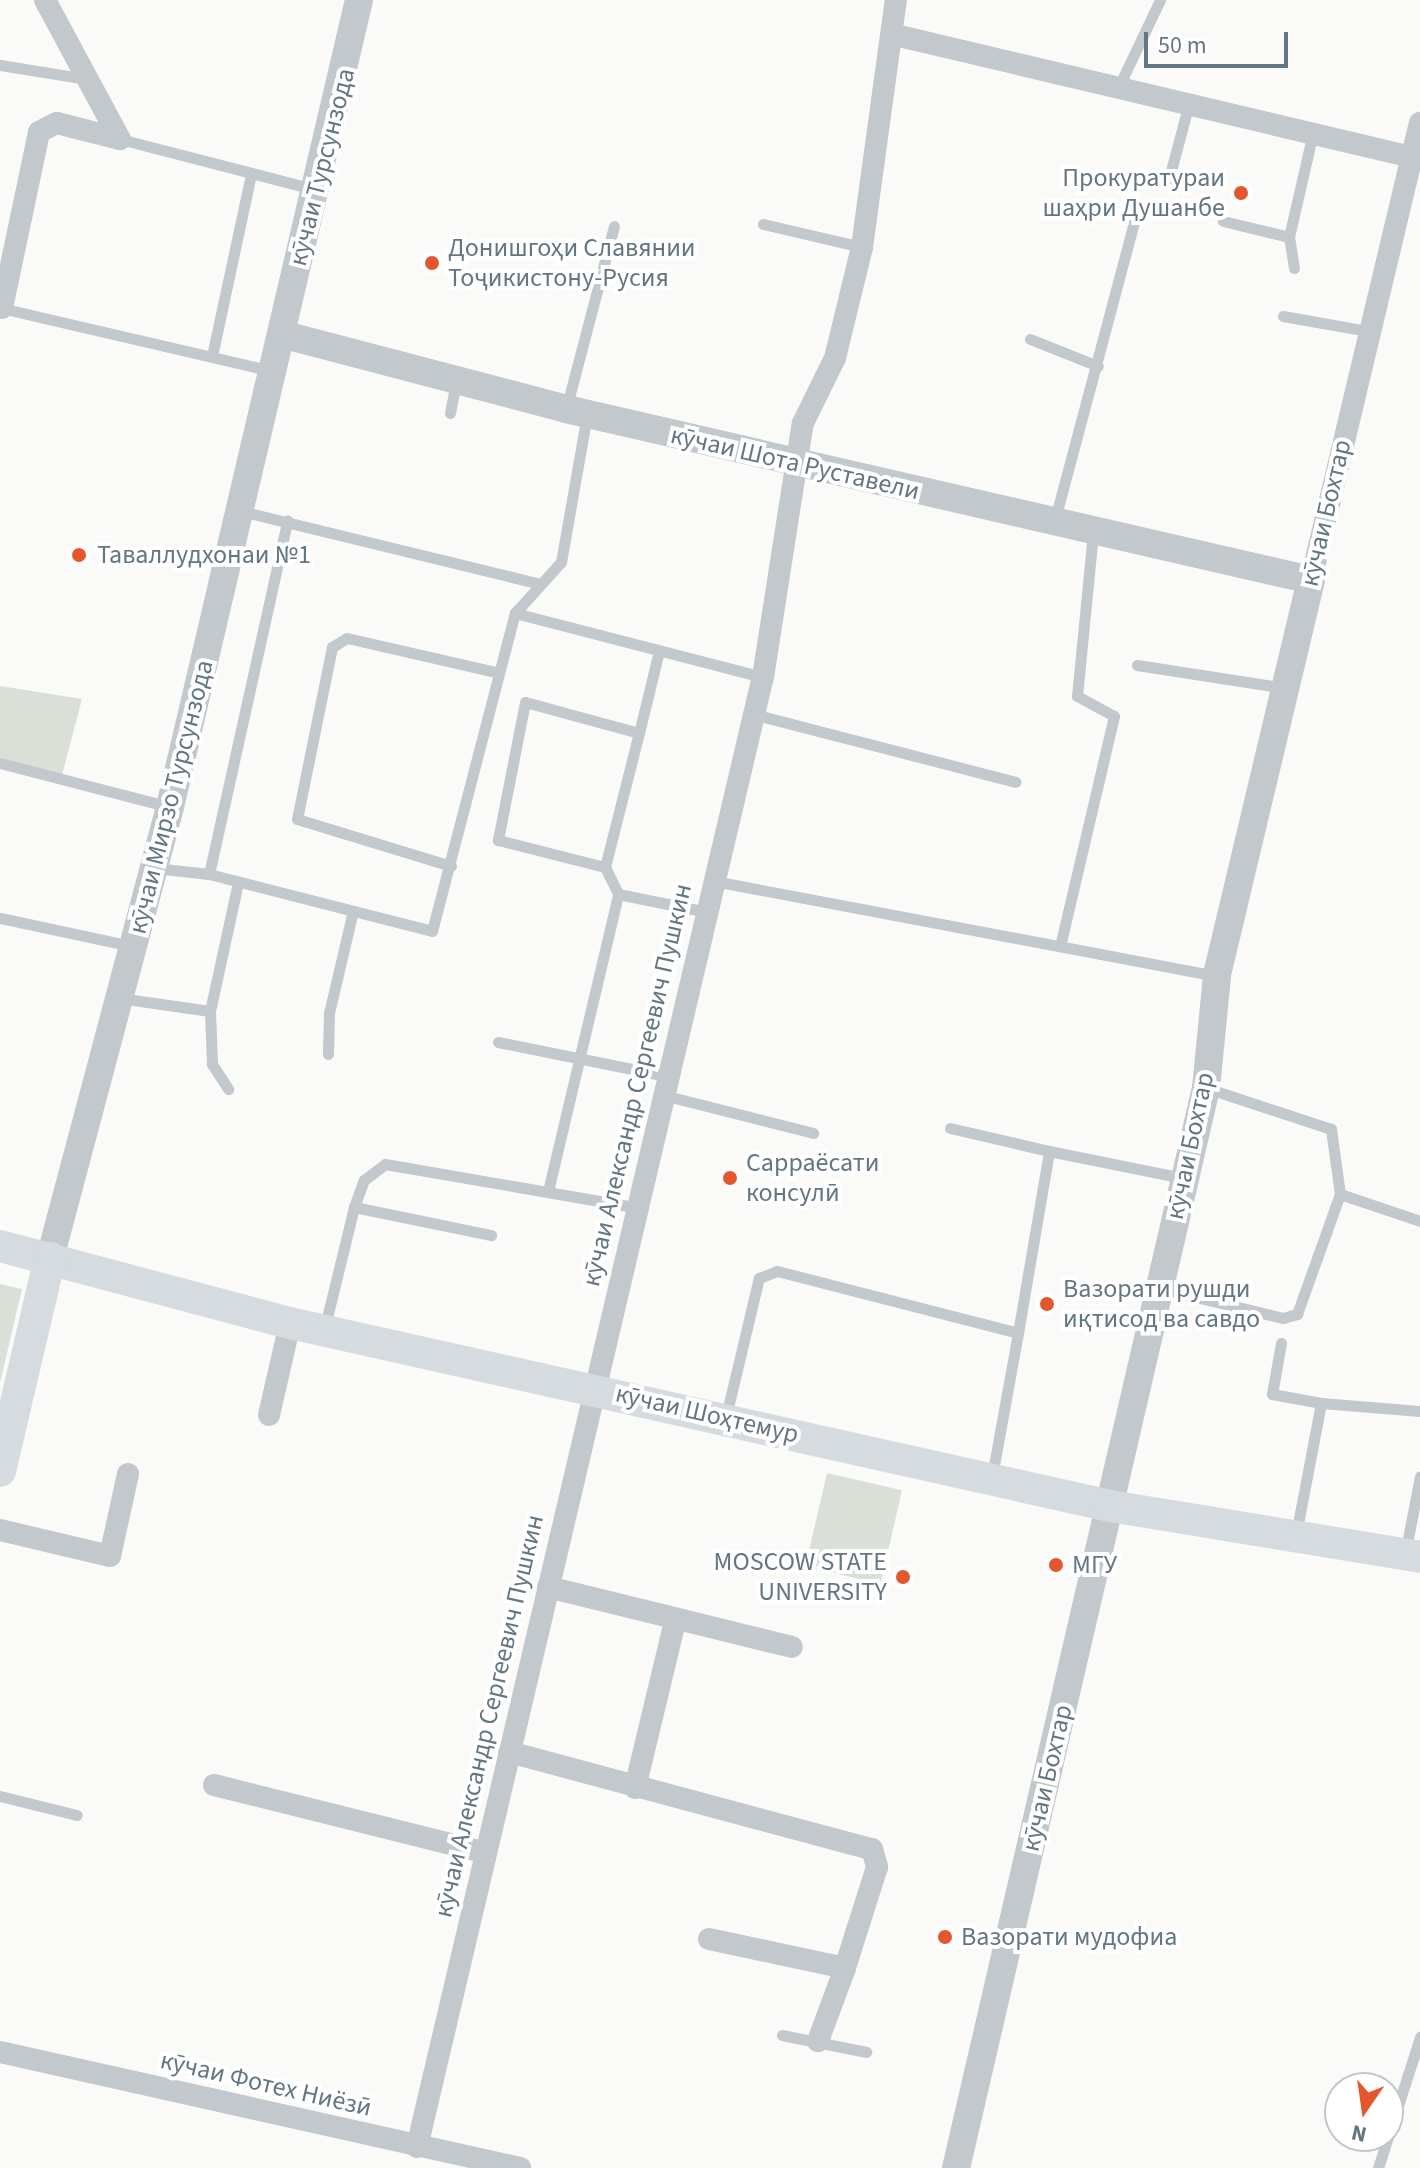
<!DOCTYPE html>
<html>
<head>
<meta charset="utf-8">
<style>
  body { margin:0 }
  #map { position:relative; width:1420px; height:2168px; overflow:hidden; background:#fafaf8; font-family:"Source Sans 3",sans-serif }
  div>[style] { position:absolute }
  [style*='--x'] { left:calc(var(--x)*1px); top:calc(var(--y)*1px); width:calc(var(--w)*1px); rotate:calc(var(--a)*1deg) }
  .green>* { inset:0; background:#dadfd7; transform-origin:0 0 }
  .service>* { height:11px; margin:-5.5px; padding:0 5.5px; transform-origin:5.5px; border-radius:5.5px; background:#c3c8cc }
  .minor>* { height:22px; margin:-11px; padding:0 11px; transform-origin:11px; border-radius:11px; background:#c3c8cc }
  .tertiary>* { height:28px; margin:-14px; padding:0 14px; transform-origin:14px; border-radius:14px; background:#c3c8cc }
  .secondary>* { height:32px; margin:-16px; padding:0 16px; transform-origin:16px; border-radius:16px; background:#d6dbdf }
  .dots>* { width:22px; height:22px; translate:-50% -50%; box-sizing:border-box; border:4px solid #fff; border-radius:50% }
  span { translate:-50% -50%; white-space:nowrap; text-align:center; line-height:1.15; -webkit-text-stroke:8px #fff; paint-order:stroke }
  .street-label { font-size:26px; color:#657683 }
  .poi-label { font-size:26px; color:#657683 }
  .right { translate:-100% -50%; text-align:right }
  .left { translate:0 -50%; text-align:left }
  .north { position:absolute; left:1324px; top:2072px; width:80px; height:80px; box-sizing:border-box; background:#fff; border:2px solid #c1c8cd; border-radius:50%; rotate:193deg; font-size:22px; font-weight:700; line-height:32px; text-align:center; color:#657683 }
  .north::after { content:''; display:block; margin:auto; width:28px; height:36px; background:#e4572e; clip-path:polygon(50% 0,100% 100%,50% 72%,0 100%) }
  .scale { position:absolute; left:1144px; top:32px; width:144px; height:36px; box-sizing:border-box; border:4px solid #657683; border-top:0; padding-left:10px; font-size:24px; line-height:28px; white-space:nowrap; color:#657683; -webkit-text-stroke:6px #fff; paint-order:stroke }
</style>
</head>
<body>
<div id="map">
  <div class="green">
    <div style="clip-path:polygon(0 686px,82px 699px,62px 775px,0 761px)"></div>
    <div style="clip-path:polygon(0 1284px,22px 1289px,0 1383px)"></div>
    <div style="left:827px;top:1473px;width:77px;height:96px;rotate:13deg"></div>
  </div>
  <div class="service">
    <div style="--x:0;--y:65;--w:87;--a:9.2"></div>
    <div style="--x:1119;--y:86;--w:95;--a:-64.5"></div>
    <div style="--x:120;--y:139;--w:199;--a:14.5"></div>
    <div style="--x:1168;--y:182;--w:82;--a:-75.1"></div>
    <div style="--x:1223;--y:221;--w:68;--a:13.6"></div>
    <div style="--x:763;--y:224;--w:102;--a:13.1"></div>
    <div style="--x:1294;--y:268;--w:31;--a:-99"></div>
    <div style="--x:1289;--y:237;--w:108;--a:-77.1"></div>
    <div style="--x:1;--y:308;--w:278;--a:13.1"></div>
    <div style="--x:1283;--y:316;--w:85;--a:10.1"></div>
    <div style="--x:1030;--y:339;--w:73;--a:21.7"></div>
    <div style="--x:212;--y:356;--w:186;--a:-77.9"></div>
    <div style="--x:566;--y:409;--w:189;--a:-75.3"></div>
    <div style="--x:450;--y:413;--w:32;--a:-79"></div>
    <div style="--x:241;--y:511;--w:304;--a:13.7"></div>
    <div style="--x:1055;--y:519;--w:319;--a:-75.1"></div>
    <div style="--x:515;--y:613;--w:69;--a:-48"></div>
    <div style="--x:561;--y:562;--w:149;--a:-80"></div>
    <div style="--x:1137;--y:665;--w:150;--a:8.8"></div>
    <div style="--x:753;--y:714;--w:271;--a:14.5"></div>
    <div style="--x:639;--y:733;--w:84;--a:-76.3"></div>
    <div style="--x:0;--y:763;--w:176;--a:14.5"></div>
    <div style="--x:451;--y:866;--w:161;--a:-163"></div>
    <div style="--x:297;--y:819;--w:176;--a:-78.5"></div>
    <div style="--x:332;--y:647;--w:17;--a:-31"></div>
    <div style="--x:347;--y:638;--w:153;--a:12.9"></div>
    <div style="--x:605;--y:867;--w:138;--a:-75.8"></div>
    <div style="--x:639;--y:733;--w:118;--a:-164.8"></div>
    <div style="--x:525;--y:702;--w:141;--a:101.1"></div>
    <div style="--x:498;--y:840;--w:110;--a:14.2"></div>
    <div style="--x:605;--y:867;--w:30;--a:64"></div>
    <div style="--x:155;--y:868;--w:54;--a:6.3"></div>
    <div style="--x:209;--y:874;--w:230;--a:14.3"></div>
    <div style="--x:432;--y:931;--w:329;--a:-75.4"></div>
    <div style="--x:515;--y:613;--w:256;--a:14.5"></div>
    <div style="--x:209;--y:874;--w:362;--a:-77.5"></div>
    <div style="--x:714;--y:881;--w:512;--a:10.7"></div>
    <div style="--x:0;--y:918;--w:135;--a:12"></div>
    <div style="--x:1061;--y:942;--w:232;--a:-76.8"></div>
    <div style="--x:1114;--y:716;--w:42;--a:-151.6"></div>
    <div style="--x:1077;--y:696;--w:165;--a:-84.4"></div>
    <div style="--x:119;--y:998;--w:92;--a:8.1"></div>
    <div style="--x:210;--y:1011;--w:131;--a:-77.7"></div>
    <div style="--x:210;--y:1011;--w:53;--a:87.8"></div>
    <div style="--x:212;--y:1064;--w:30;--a:57"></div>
    <div style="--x:498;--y:1042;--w:172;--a:11.4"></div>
    <div style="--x:328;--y:1054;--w:41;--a:-88.6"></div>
    <div style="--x:329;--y:1013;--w:101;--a:-76.8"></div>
    <div style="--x:663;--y:1095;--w:155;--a:14.2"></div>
    <div style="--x:950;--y:1128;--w:102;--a:13.1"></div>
    <div style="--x:549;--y:1187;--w:301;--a:-76.7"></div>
    <div style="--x:618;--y:894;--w:91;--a:11.4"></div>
    <div style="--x:1340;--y:1194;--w:84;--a:18.6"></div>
    <div style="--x:354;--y:1207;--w:140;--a:11.6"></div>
    <div style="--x:1159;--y:1288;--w:128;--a:13.6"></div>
    <div style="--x:1283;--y:1318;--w:15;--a:-16"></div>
    <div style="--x:1297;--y:1314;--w:127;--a:-70.3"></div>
    <div style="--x:1340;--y:1194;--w:66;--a:-97.9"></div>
    <div style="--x:1331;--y:1129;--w:132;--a:-161.8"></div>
    <div style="--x:325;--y:1326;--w:122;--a:-76.3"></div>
    <div style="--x:354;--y:1207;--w:29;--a:-70"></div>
    <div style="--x:364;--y:1180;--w:26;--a:-37"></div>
    <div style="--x:385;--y:1164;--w:254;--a:9.8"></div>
    <div style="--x:1018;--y:1333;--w:185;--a:-80.3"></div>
    <div style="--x:1049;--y:1151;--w:137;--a:11.4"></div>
    <div style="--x:1281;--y:1343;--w:52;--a:100"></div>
    <div style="--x:1272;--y:1394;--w:50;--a:10.4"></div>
    <div style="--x:1321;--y:1403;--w:133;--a:100.8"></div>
    <div style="--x:1321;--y:1403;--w:99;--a:4.6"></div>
    <div style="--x:726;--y:1416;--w:142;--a:-76.6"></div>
    <div style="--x:759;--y:1278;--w:19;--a:-21"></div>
    <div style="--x:777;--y:1271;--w:249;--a:14.4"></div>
    <div style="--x:1018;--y:1333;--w:145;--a:100.3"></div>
    <div style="--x:1405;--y:1554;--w:79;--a:-79.1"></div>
    <div style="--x:0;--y:1796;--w:79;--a:13.9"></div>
    <div style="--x:782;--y:2035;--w:86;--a:11.4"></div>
    <div style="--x:1378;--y:2168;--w:138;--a:-72.2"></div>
  </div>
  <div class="minor">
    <div style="--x:45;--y:0;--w:158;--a:61.7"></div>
    <div style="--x:895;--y:35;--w:539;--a:13.29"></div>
    <div style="--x:2;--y:308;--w:180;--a:-78.1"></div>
    <div style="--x:39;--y:132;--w:20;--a:-27"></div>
    <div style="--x:57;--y:123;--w:65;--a:14.3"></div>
    <div style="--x:1311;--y:580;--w:470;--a:-76.6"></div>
    <div style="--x:269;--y:1415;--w:94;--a:-77.1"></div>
    <div style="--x:0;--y:1530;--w:113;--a:13.3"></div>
    <div style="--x:110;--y:1556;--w:84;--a:-77.6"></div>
    <div style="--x:548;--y:1587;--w:251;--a:13.8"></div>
    <div style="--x:509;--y:1752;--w:376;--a:15"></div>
    <div style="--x:872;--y:1849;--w:19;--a:74"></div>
    <div style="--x:877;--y:1867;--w:106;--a:107.6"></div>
    <div style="--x:214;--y:1785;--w:280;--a:14"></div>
    <div style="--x:635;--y:1788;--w:172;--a:-76.5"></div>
    <div style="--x:709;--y:1939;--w:139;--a:12"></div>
    <div style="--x:845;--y:1968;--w:78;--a:110.3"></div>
    <div style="--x:0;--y:2052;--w:533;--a:12.58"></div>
    <div style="--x:417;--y:2147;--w:1510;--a:-76.76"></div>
    <div style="--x:763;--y:677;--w:257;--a:-81.1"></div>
    <div style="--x:803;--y:423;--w:72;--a:-63.8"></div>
    <div style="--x:835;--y:358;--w:114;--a:-76.3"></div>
    <div style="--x:862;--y:247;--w:249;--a:-82.2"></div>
  </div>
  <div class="tertiary">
    <div style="--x:281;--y:334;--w:295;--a:14.7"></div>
    <div style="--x:566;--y:409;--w:764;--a:12.93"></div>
    <div style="--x:1311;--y:580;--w:407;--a:103.4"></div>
    <div style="--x:1217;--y:976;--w:113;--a:95.6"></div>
    <div style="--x:1206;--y:1088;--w:1109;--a:103.03"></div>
    <div style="--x:50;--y:1258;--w:467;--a:-75.1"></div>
    <div style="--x:170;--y:807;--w:829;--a:-76.82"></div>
  </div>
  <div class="secondary">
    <div style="--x:0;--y:1246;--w:300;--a:14.9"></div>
    <div style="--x:290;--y:1323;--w:840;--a:12.58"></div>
    <div style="--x:1110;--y:1506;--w:314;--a:9.3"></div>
    <div style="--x:0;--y:1471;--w:219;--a:-76.8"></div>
  </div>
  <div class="dots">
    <div style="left:1241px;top:193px;background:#e4572e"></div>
    <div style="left:432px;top:263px;background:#e4572e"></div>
    <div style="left:79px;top:555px;background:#e4572e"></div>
    <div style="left:730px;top:1178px;background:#e4572e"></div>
    <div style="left:1047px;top:1304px;background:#e4572e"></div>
    <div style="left:1056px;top:1565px;background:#e4572e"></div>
    <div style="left:903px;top:1577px;background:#e4572e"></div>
    <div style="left:945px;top:1937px;background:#e4572e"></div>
  </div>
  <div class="street-label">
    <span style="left:322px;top:167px;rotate:-76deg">кӯчаи Турсунзода</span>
    <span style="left:795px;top:463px;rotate:13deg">кӯчаи Шота Руставели</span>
    <span style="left:1326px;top:513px;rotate:-77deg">кӯчаи Бохтар</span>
    <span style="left:171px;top:797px;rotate:-76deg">кӯчаи Мирзо Турсунзода</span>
    <span style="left:637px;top:1085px;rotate:-77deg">кӯчаи Александр Сергеевич Пушкин</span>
    <span style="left:1190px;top:1146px;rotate:-78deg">кӯчаи Бохтар</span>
    <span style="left:707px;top:1414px;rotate:13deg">кӯчаи Шоҳтемур</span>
    <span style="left:489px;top:1716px;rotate:-77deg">кӯчаи Александр Сергеевич Пушкин</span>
    <span style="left:1047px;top:1778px;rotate:-77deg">кӯчаи Бохтар</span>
    <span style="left:266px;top:2084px;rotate:13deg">кӯчаи Фотех Ниёзӣ</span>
  </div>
  <div class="poi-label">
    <span class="right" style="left:1225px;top:193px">Прокуратураи<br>шаҳри Душанбе</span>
    <span class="left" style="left:448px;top:263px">Донишгоҳи Славянии<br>Тоҷикистону-Русия</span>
    <span class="left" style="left:97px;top:555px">Таваллудхонаи №1</span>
    <span class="left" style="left:746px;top:1178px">Сарраёсати<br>консулӣ</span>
    <span class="left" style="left:1063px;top:1304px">Вазорати рушди<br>иқтисод ва савдо</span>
    <span class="right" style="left:887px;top:1577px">MOSCOW STATE<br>UNIVERSITY</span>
    <span class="left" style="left:1072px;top:1565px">МГУ</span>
    <span class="left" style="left:961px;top:1937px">Вазорати мудофиа</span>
  </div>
  <div class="north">N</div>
  <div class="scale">50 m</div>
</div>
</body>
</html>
